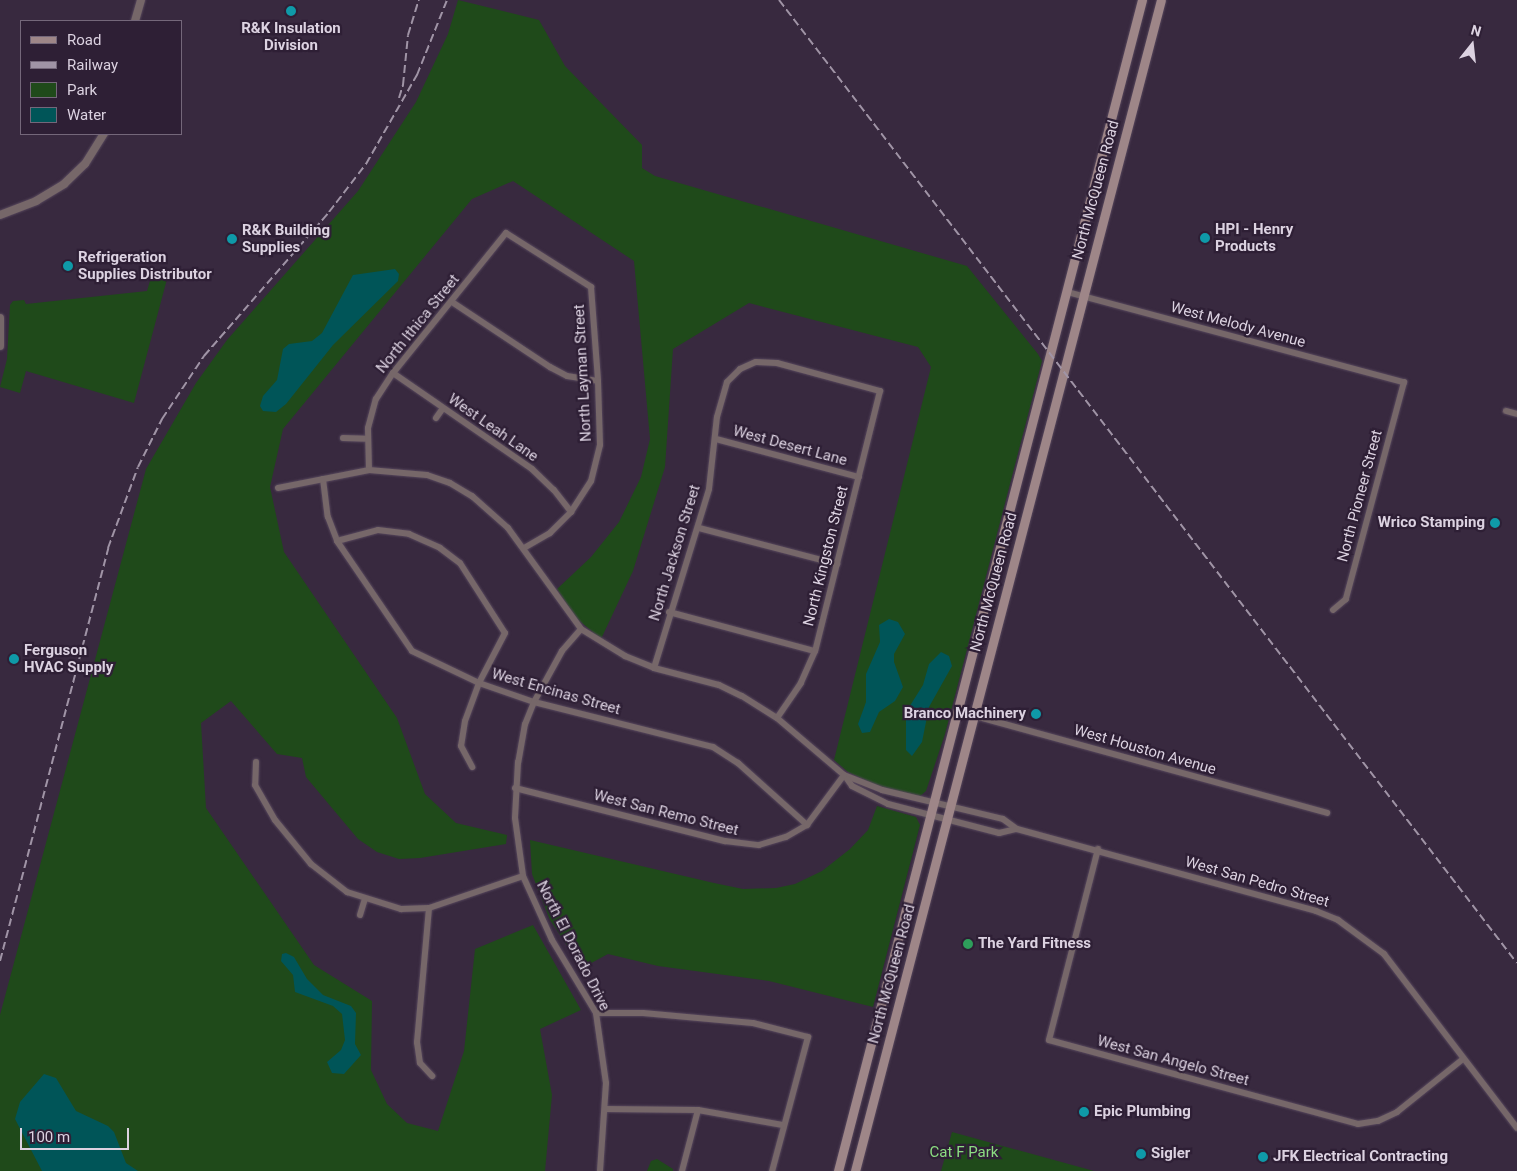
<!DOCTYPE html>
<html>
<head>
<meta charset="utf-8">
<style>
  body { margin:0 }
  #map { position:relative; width:1517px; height:1171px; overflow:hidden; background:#38293f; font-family:Roboto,sans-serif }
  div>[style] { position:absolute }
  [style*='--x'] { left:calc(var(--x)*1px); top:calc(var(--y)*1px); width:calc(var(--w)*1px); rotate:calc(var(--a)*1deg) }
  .green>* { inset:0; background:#1f4a1a }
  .water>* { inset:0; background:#005558 }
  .roads { filter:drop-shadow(0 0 1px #56475c) drop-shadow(0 0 1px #56475c) }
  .minor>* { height:6px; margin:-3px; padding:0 3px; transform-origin:3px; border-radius:3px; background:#766769 }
  .tertiary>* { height:8px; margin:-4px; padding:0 4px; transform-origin:4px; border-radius:4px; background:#766769 }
  .secondary>* { height:9px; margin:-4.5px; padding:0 4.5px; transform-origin:4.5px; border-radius:4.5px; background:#9e8688 }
  .rail>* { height:2px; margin-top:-1px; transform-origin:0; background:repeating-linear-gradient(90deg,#a094a6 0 8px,transparent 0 12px) }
  .dots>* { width:14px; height:14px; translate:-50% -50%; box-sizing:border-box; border:2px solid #2e1f35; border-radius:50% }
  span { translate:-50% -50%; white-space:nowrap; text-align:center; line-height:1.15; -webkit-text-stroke:4.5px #2e1f35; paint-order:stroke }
  .poi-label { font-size:15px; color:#dcd2e1; font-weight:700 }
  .left { translate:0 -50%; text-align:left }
  .right { translate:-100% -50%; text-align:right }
  .street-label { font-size:15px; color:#dcd2e1 }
  .park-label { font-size:15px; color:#8cdd82 }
  .legend { position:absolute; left:20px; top:20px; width:162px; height:115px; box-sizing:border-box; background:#2e1f35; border:1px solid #74677a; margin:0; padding:6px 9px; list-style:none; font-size:15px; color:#dcd2e1 }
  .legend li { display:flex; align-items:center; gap:10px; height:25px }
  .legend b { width:25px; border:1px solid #74677a }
  .north { position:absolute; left:1447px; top:20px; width:50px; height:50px; -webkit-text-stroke:4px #2e1f35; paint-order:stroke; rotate:16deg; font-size:14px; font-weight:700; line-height:20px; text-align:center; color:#dcd2e1 }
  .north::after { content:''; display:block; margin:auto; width:18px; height:22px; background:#dcd2e1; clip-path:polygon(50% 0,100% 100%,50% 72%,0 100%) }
  .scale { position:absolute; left:20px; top:1128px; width:109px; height:22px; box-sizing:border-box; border:2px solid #dcd2e1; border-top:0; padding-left:6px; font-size:15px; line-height:18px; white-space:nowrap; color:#dcd2e1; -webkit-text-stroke:4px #2e1f35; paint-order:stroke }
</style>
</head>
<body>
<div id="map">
  <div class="green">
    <div style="clip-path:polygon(458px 0,539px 20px,565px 66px,642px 145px,642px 168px,655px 176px,967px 266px,1038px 354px,1042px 361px,945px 734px,926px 791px,919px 797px,880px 787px,848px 772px,834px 760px,931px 367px,918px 347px,749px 303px,673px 349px,665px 467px,633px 571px,601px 639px,575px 617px,557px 589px,591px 557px,619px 522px,641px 477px,650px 439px,634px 261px,513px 181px,472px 199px,283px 429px,270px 487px,284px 552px,397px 718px,425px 794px,456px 823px,507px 835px,506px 844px,420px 858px,399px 859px,377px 852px,358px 839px,306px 777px,302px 758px,277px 754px,231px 701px,201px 723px,206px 808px,314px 965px,372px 1001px,371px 1070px,387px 1104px,407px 1123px,438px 1131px,464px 1051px,475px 949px,533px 925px,581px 1010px,540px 1029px,552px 1095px,545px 1171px,0 1171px,0 1015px,146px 469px,196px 383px,227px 340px,358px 191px,416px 102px,448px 34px)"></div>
    <div style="clip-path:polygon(152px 274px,167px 279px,134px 403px,26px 371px,20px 393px,0 387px,7px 359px,10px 305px,13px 301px,24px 300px,26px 304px,147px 291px)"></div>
    <div style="clip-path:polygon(877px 806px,916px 817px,920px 825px,873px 1007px,769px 981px,658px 966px,608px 954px,582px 968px,550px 920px,532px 874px,530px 840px,714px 883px,743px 889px,776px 888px,795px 884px,822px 871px,850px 849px,868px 830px)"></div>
    <div style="clip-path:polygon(952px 1132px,1094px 1171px,941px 1171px)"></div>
    <div style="clip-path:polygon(657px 1159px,673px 1169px,673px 1171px,647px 1171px,651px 1161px)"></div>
  </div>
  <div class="water">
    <div style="clip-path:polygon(395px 269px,399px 274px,398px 281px,333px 345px,286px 404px,276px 412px,263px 411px,260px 406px,263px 396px,277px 380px,283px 349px,289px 344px,312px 341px,322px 333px,353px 275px)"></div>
    <div style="clip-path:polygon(889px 619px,898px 622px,905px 634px,894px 654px,894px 662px,903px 687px,895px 701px,879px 712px,870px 732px,862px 733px,858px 724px,866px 702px,866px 674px,880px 642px,879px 625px)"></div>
    <div style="clip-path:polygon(941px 652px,949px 656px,952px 666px,929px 707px,922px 742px,912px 756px,906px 750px,906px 712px,923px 685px,929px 664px)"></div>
    <div style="clip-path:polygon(286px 953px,294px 957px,307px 979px,323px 995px,351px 1006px,356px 1013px,355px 1044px,361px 1055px,344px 1074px,332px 1073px,327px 1062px,341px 1050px,345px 1040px,342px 1014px,333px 1006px,295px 992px,293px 975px,281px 961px,282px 954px)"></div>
    <div style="clip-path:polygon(44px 1074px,56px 1078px,76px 1111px,108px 1126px,114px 1132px,126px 1163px,138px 1171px,42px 1171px,15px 1119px,20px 1102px)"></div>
  </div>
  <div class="roads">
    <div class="minor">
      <div style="--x:1067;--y:292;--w:349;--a:15"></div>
      <div style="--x:1404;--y:382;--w:225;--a:105"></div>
      <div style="--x:1346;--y:599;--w:17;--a:140"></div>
      <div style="--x:452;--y:302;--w:118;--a:33.6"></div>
      <div style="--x:550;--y:367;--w:19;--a:28"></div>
      <div style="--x:567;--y:376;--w:31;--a:9"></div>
      <div style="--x:393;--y:373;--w:169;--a:34.6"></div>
      <div style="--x:532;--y:469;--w:30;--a:44"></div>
      <div style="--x:554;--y:490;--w:28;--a:52"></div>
      <div style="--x:1506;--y:411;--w:11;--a:15"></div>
      <div style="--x:436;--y:418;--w:12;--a:-55"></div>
      <div style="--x:343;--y:438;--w:24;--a:2"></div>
      <div style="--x:716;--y:439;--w:148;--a:14.9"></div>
      <div style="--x:369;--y:470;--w:42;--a:-91.4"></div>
      <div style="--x:368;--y:428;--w:30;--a:-75"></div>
      <div style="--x:376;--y:399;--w:31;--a:-57"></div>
      <div style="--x:393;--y:373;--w:180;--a:-51.1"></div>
      <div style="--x:506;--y:233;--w:101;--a:32.4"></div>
      <div style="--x:591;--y:287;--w:94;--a:85.7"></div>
      <div style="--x:598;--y:381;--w:64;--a:88.2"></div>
      <div style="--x:600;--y:445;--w:37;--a:104"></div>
      <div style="--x:591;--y:481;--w:37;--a:123"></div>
      <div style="--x:571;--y:512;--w:30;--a:135"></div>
      <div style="--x:550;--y:533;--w:30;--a:150"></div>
      <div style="--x:323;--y:479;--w:38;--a:83"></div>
      <div style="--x:328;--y:517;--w:26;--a:69"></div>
      <div style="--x:337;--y:541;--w:133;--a:55.7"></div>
      <div style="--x:412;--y:651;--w:74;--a:25.5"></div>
      <div style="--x:479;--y:683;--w:58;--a:19.1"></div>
      <div style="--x:534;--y:702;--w:185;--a:14.1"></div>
      <div style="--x:713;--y:747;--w:30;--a:33"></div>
      <div style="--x:738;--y:763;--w:93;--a:41.9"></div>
      <div style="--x:278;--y:488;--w:93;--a:-11.2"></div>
      <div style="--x:369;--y:470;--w:58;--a:4.9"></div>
      <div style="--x:427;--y:475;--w:24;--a:19"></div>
      <div style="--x:450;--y:483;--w:26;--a:31"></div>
      <div style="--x:472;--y:496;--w:48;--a:41.6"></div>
      <div style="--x:508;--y:528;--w:125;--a:54.1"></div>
      <div style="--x:581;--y:629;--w:52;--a:31.5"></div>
      <div style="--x:625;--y:656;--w:31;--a:22"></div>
      <div style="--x:654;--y:668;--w:67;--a:14.7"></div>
      <div style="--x:719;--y:685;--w:25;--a:26"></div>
      <div style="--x:742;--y:696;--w:41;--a:32.2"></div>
      <div style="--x:777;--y:718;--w:88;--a:40.4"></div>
      <div style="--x:844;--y:775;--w:41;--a:21.5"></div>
      <div style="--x:882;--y:790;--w:124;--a:13.5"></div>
      <div style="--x:1003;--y:819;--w:17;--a:36"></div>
      <div style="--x:1017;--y:829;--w:310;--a:15.3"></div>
      <div style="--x:1316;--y:911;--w:24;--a:22"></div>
      <div style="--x:1338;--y:920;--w:57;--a:36.5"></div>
      <div style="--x:1384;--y:954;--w:219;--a:52.6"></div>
      <div style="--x:699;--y:528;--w:143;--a:14.6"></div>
      <div style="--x:337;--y:541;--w:42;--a:-15"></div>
      <div style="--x:378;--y:530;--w:31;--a:7"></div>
      <div style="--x:409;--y:534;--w:34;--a:24"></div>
      <div style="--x:440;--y:548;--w:25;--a:37"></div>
      <div style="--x:460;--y:563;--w:83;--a:57.3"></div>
      <div style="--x:505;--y:633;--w:56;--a:117.5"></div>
      <div style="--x:479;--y:683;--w:40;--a:110.2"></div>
      <div style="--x:465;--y:721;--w:25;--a:99"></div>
      <div style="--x:461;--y:746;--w:24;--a:62"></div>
      <div style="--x:669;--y:612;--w:151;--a:15"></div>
      <div style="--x:581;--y:629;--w:29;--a:131"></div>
      <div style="--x:562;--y:651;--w:58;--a:118.8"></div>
      <div style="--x:534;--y:702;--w:24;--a:112"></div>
      <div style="--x:525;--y:724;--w:39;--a:100"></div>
      <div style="--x:518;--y:762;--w:56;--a:93.1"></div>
      <div style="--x:515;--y:818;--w:59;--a:82.1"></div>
      <div style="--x:523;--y:876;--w:70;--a:65.6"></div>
      <div style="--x:552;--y:940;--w:85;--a:58.9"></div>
      <div style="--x:596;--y:1013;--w:71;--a:81.9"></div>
      <div style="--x:606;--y:1083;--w:88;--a:93.9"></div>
      <div style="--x:654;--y:668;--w:187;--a:-72.9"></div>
      <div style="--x:709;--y:489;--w:72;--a:-83.7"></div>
      <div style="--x:717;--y:417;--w:36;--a:-74"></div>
      <div style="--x:727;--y:382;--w:18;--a:-45"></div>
      <div style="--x:740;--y:369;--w:17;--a:-24"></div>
      <div style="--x:756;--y:362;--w:21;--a:3"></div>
      <div style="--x:777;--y:363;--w:107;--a:15.2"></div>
      <div style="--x:880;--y:391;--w:268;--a:104"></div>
      <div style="--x:815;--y:651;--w:35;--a:114"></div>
      <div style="--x:801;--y:683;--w:42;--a:124.4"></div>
      <div style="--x:957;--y:711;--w:384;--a:15.4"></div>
      <div style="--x:256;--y:762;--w:23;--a:92"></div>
      <div style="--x:255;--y:785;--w:40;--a:60.3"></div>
      <div style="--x:275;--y:820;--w:57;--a:50.7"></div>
      <div style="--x:311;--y:864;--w:46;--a:37.9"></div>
      <div style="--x:347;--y:892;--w:57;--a:17.5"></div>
      <div style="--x:401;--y:909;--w:28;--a:-2"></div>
      <div style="--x:429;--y:908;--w:99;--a:-18.8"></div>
      <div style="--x:845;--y:776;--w:12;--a:55"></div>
      <div style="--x:852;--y:786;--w:40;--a:26.6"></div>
      <div style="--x:888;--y:804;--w:115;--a:14.6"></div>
      <div style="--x:999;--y:833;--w:18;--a:-13"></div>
      <div style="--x:515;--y:788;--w:217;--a:14.2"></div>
      <div style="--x:725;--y:841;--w:34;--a:7"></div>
      <div style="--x:759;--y:845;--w:28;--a:-17"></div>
      <div style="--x:786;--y:837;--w:24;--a:-30"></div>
      <div style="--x:807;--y:825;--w:62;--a:-53.5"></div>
      <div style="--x:1098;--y:849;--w:197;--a:104.4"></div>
      <div style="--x:1049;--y:1040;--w:320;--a:15.2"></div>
      <div style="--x:1358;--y:1124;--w:20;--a:-9"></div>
      <div style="--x:1378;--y:1121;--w:21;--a:-25"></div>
      <div style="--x:1397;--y:1112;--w:85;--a:-38.8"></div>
      <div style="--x:429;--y:908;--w:135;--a:95.1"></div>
      <div style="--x:417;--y:1042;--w:21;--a:82"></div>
      <div style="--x:420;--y:1063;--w:18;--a:47"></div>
      <div style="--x:360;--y:915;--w:17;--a:-73"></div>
      <div style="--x:596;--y:1013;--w:47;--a:0"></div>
      <div style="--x:643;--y:1013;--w:110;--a:5.2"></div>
      <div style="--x:753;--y:1023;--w:57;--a:14.3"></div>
      <div style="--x:808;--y:1037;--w:139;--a:105"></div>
      <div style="--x:605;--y:1109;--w:93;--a:0.6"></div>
      <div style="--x:698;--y:1110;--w:86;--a:10"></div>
      <div style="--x:682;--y:1171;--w:63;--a:-75.3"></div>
    </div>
    <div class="tertiary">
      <div style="--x:135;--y:21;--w:22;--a:-74"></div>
      <div style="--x:0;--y:215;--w:39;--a:-21"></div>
      <div style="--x:36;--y:201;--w:33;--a:-31"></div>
      <div style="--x:64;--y:184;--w:29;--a:-44"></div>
      <div style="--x:85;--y:164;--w:36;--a:-58"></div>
      <div style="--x:0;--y:318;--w:28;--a:90"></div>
    </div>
    <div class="secondary">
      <div style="--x:838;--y:1171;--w:1210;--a:-75.45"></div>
      <div style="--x:855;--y:1171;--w:1210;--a:-75.36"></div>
    </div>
  </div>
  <div class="rail">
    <div style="--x:779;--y:0;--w:1213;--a:52.54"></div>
    <div style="--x:399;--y:98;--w:14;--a:-73"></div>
    <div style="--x:403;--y:85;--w:50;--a:-84.3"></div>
    <div style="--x:408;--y:35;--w:37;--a:-73"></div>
    <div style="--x:0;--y:961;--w:427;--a:-75.3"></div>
    <div style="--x:108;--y:548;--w:86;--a:-69.7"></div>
    <div style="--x:138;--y:467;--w:54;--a:-63.4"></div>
    <div style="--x:162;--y:419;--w:76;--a:-56.3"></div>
    <div style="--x:204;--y:356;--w:191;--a:-49"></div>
    <div style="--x:329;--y:212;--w:61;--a:-52.4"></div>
    <div style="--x:366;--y:164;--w:103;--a:-60.2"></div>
    <div style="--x:417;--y:75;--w:81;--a:-68.2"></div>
  </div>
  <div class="dots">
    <div style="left:291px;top:11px;background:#0f9aa8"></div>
    <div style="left:1205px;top:238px;background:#0f9aa8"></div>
    <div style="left:232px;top:239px;background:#0f9aa8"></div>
    <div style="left:68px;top:266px;background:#0f9aa8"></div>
    <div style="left:1495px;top:523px;background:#0f9aa8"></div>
    <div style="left:14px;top:659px;background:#0f9aa8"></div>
    <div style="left:1036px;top:714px;background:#0f9aa8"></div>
    <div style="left:968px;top:944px;background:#2e9e5b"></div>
    <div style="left:1084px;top:1112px;background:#0f9aa8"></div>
    <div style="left:1141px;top:1154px;background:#0f9aa8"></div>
    <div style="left:1263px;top:1157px;background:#0f9aa8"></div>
  </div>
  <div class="poi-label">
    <span style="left:291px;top:37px">R&amp;K Insulation<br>Division</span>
    <span class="left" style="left:1215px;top:238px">HPI - Henry<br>Products</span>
    <span class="left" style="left:242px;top:239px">R&amp;K Building<br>Supplies</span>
    <span class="left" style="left:78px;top:266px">Refrigeration<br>Supplies Distributor</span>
    <span class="right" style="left:1485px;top:523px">Wrico Stamping</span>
    <span class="left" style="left:24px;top:659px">Ferguson<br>HVAC Supply</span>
    <span class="right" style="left:1026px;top:714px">Branco Machinery</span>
    <span class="left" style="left:978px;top:944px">The Yard Fitness</span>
    <span class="left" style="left:1094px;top:1112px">Epic Plumbing</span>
    <span class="left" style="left:1151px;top:1154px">Sigler</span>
    <span class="left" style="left:1273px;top:1157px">JFK Electrical Contracting</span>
  </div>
  <div class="street-label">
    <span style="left:1096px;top:190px;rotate:-75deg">North McQueen Road</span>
    <span style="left:418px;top:324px;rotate:-51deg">North Ithica Street</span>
    <span style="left:1238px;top:325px;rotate:15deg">West Melody Avenue</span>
    <span style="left:583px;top:373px;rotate:-93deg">North Layman Street</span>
    <span style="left:493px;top:428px;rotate:35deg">West Leah Lane</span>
    <span style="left:790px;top:446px;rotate:15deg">West Desert Lane</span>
    <span style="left:1360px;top:496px;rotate:-75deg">North Pioneer Street</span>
    <span style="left:675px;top:553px;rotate:-73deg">North Jackson Street</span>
    <span style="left:826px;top:556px;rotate:-76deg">North Kingston Street</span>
    <span style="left:994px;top:582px;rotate:-75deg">North McQueen Road</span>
    <span style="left:556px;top:692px;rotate:16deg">West Encinas Street</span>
    <span style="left:1145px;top:750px;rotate:16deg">West Houston Avenue</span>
    <span style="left:666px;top:813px;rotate:14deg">West San Remo Street</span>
    <span style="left:1257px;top:882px;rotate:16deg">West San Pedro Street</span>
    <span style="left:573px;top:946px;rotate:63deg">North El Dorado Drive</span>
    <span style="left:892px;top:974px;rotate:-75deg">North McQueen Road</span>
    <span style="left:1173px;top:1061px;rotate:15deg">West San Angelo Street</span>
  </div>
  <div class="park-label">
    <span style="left:964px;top:1153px">Cat F Park</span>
  </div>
  <ul class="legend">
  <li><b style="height:6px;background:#9e8688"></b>Road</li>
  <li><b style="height:6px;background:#a094a6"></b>Railway</li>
  <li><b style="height:14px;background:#1f4a1a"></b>Park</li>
  <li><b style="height:14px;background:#005558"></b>Water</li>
  </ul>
  <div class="north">N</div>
  <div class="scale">100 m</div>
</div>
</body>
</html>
